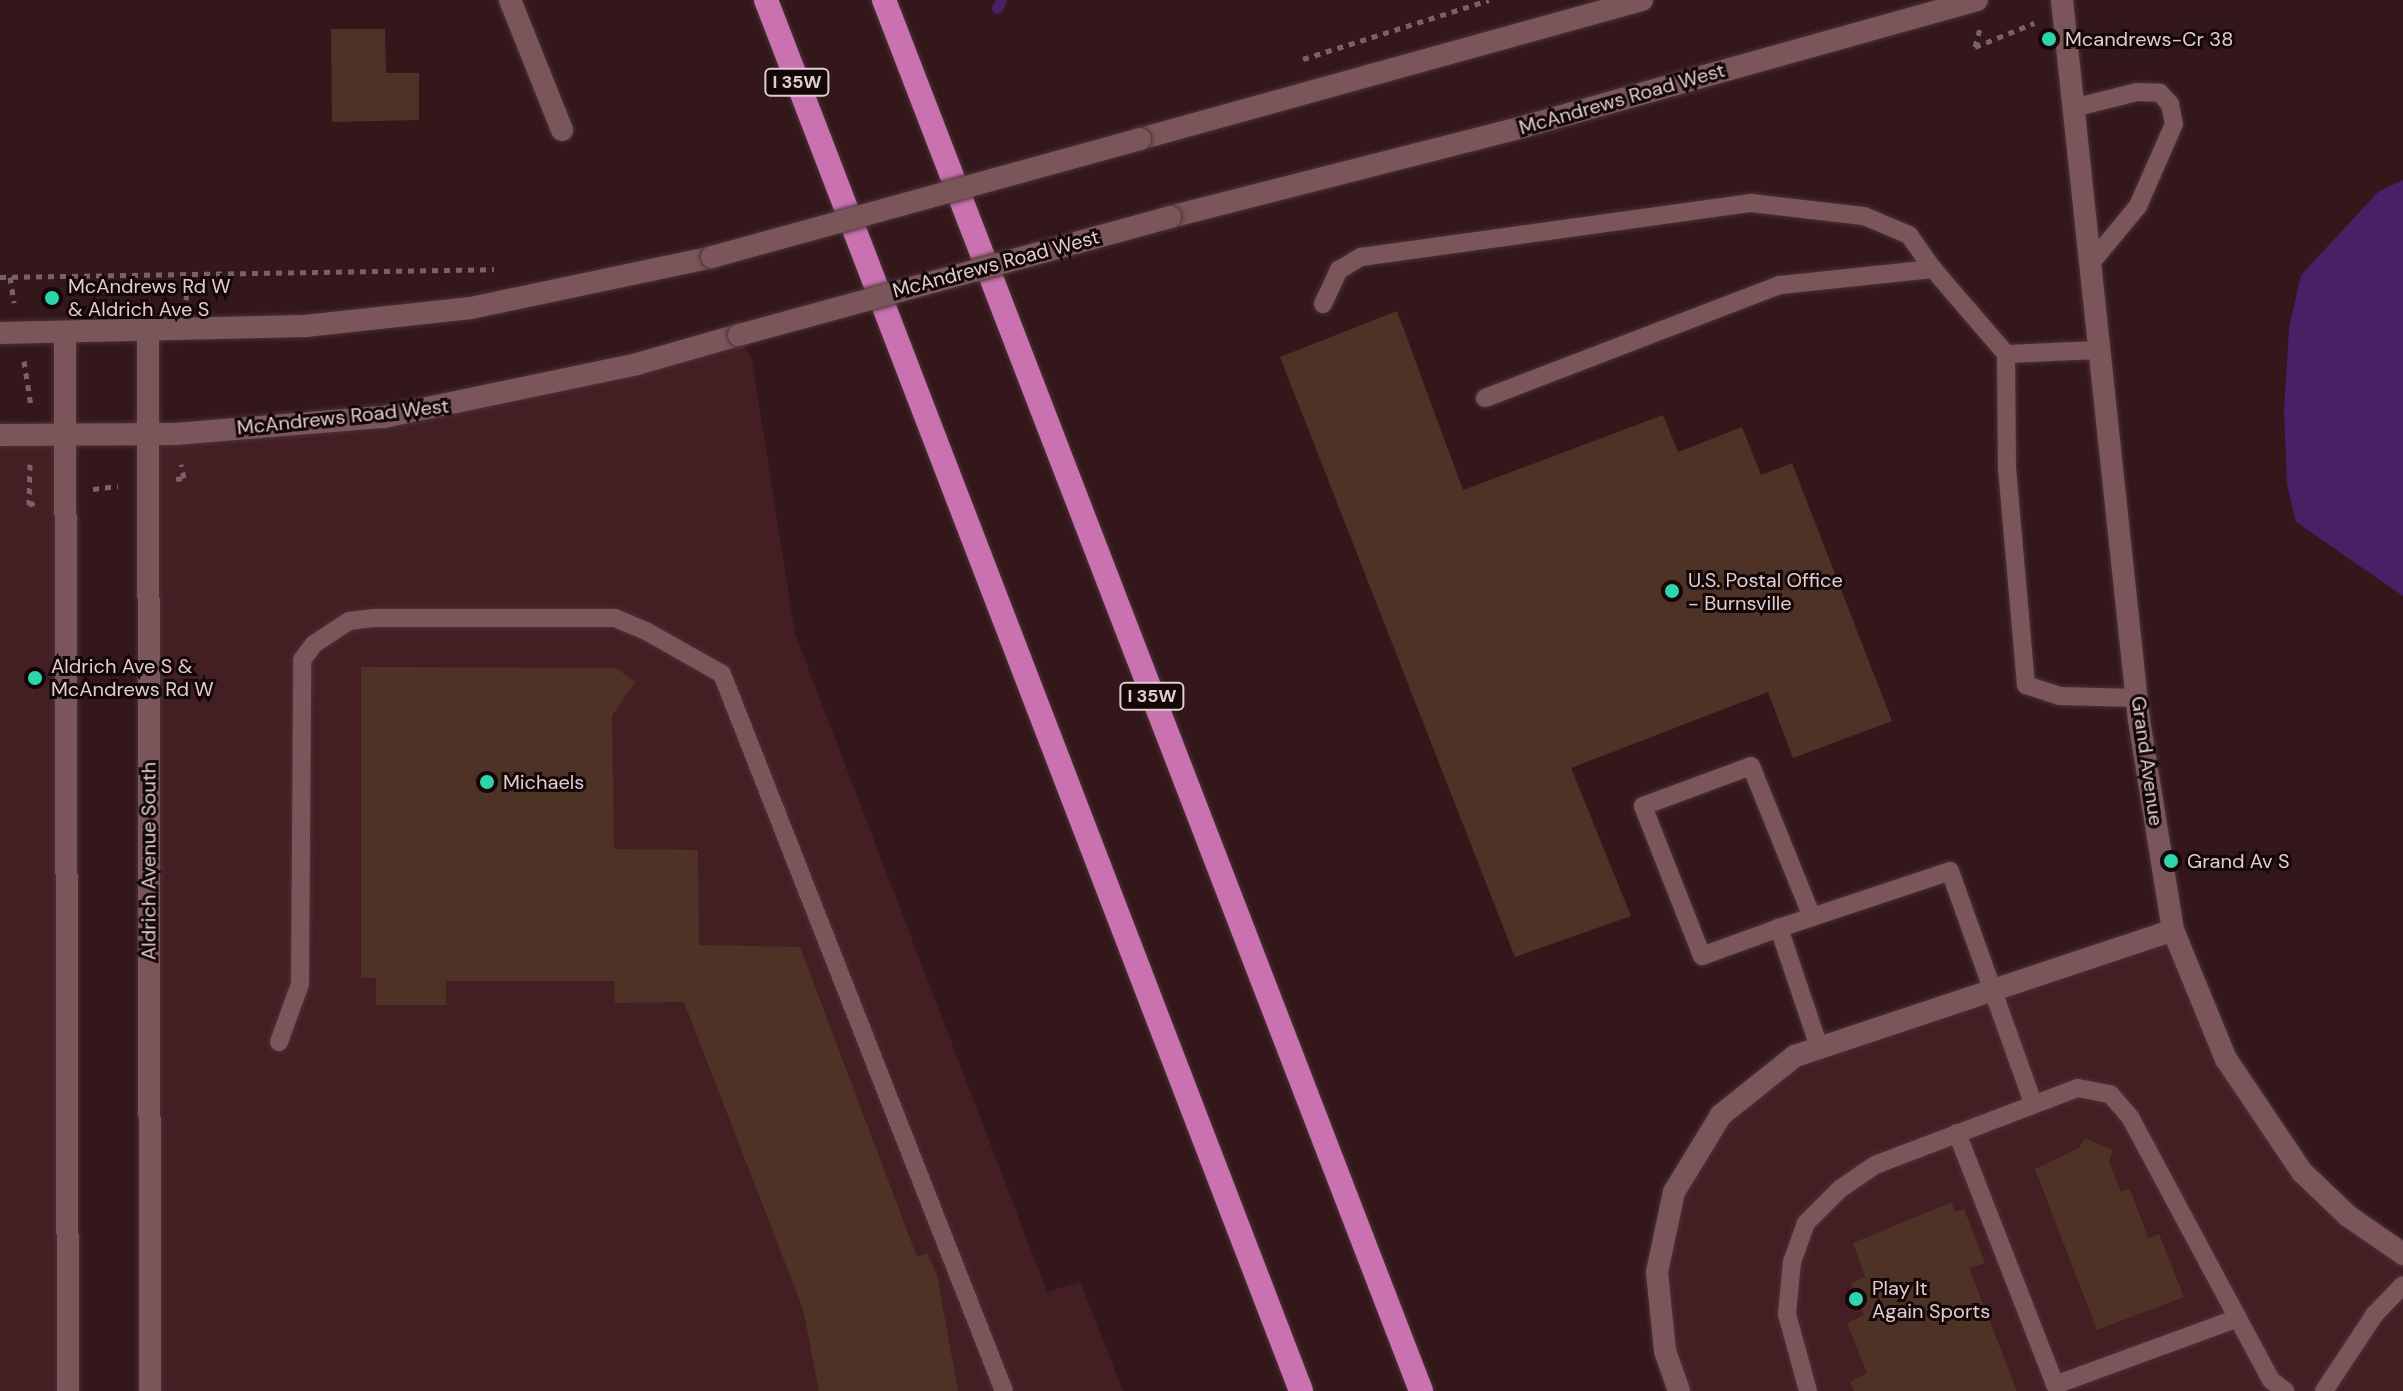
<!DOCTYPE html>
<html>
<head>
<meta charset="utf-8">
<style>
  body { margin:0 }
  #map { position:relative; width:2403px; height:1391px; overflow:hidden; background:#34171b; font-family:"DM Sans",sans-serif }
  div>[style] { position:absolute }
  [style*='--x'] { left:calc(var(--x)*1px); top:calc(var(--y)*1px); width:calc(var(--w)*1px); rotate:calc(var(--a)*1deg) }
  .built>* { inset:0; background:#431f24; transform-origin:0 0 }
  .water>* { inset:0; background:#482066 }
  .stream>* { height:11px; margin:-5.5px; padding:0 5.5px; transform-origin:5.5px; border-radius:5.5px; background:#482066 }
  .building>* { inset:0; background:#4f3226 }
  .path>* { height:5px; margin-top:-2.5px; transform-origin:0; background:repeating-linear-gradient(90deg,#7b6165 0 6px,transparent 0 12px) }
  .roads { filter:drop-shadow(0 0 2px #4a3236) drop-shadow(0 0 2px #4a3236) }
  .service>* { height:18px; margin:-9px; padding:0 9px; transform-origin:9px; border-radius:9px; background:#7a565a }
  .minor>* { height:22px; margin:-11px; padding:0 11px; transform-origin:11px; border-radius:11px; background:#7a565a }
  .tertiary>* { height:22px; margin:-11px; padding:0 11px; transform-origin:11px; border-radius:11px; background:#7a565a }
  .secondary>* { height:22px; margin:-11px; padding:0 11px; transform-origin:11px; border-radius:11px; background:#7a565a }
  .motorway>* { height:24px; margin:-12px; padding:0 12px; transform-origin:12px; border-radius:12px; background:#ca72b0 }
  .bridges { filter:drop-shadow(0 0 2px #4a3236) drop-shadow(0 0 2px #4a3236) }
  .secondary-bridge>* { height:22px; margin:-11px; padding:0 11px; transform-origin:11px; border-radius:11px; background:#7a565a }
  .dots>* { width:22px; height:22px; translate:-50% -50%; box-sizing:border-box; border:4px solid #130708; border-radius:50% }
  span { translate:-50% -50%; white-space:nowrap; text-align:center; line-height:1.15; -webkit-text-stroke:6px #130708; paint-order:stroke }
  .shield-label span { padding:2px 6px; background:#130708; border:2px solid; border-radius:6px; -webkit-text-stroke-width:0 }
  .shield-label { font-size:18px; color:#e1ccce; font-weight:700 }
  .poi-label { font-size:20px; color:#e1ccce }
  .left { translate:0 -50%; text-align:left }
  .street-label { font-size:20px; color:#e1ccce }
</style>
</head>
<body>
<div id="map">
  <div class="built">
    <div style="clip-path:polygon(739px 335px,752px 360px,795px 634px,1047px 1292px,1080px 1282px,1123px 1391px,150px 1391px,148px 434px,298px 425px)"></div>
    <div style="left:65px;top:432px;width:959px;height:65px;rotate:90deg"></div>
    <div style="clip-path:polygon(2173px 930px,2226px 1059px,2302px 1172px,2403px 1254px,2403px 1391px,1679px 1391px,1657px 1272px,1674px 1192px,1721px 1115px,1795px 1056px)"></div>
  </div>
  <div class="water">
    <div style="clip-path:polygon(2403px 180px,2403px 596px,2296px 522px,2287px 484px,2284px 412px,2289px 328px,2301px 275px,2378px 192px)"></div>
  </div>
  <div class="stream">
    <div style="--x:997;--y:8;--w:9;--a:-63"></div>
  </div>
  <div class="building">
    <div style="clip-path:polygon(331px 29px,385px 29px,386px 73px,419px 73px,419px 120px,332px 122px)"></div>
    <div style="clip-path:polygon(1397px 311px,1463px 490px,1663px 415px,1678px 452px,1742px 427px,1761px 475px,1792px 463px,1892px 721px,1793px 758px,1768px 692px,1571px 768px,1631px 916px,1515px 957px,1280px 357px)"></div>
    <div style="clip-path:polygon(361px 667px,616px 668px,635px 682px,612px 716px,614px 849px,698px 850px,699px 945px,800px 947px,917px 1257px,927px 1253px,937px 1275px,958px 1391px,819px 1391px,803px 1309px,684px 1002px,615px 1003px,614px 981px,446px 981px,446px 1005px,376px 1005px,376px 978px,361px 978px)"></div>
    <div style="clip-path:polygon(2085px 1138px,2113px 1150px,2109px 1161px,2121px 1192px,2130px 1189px,2148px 1238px,2159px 1234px,2184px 1297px,2097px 1330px,2035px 1169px,2079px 1148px)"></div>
    <div style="clip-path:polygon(1952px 1202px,1954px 1212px,1964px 1209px,1985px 1263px,1969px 1268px,2017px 1391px,1854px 1391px,1850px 1382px,1867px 1373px,1847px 1323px,1864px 1315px,1851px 1283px,1865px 1277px,1853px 1243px)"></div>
  </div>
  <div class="path">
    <div style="--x:1975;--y:47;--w:64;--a:-22.1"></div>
    <div style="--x:1975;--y:47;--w:20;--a:-75"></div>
    <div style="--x:1303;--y:59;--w:195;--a:-17.6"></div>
    <div style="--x:0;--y:277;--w:494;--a:-0.9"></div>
    <div style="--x:10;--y:277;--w:26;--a:81"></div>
    <div style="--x:186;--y:300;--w:24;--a:-85"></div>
    <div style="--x:24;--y:361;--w:46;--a:81.2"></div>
    <div style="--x:30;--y:464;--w:41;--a:91.4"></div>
    <div style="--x:29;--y:505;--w:9;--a:-21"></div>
    <div style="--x:176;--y:479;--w:8;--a:-7"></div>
    <div style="--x:184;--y:478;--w:14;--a:-102"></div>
    <div style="--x:93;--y:489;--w:25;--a:-7"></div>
  </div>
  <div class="roads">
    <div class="service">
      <div style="--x:2073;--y:108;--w:66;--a:-14"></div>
      <div style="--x:2137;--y:92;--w:23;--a:2"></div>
      <div style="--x:2160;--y:93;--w:15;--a:48"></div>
      <div style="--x:2170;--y:104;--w:20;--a:79"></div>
      <div style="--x:2174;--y:124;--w:90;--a:113.7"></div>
      <div style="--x:2138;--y:206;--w:75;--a:129.6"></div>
      <div style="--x:1323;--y:304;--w:38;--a:-65"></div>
      <div style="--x:1339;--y:270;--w:26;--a:-31"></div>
      <div style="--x:1361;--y:257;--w:394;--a:-7.9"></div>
      <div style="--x:1751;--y:203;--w:114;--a:6.6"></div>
      <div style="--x:1864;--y:216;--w:49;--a:22.9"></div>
      <div style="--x:1909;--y:235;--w:42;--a:54.8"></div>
      <div style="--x:2006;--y:354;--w:93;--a:-2.5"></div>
      <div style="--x:1485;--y:398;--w:316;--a:-21"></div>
      <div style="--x:1780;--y:285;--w:154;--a:-6"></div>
      <div style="--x:1933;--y:269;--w:112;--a:49.3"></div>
      <div style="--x:2006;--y:354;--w:114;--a:89.5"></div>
      <div style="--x:2007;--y:468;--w:218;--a:85"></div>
      <div style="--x:2026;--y:685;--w:35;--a:18"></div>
      <div style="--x:2059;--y:696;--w:78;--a:1.5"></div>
      <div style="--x:1779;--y:928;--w:82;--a:160"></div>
      <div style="--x:1702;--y:956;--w:161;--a:-111.5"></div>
      <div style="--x:1643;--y:806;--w:115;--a:-20.3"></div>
      <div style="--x:1751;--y:766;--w:163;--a:68"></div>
      <div style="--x:279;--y:1042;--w:62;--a:-70.1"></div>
      <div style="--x:300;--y:984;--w:324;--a:-89.6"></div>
      <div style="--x:302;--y:660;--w:20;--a:-53"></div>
      <div style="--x:314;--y:644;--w:42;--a:-33.3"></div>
      <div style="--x:349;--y:621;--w:24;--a:-7"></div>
      <div style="--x:373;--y:618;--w:242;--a:0"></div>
      <div style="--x:615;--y:618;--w:34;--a:23"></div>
      <div style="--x:646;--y:631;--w:87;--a:29.5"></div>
      <div style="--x:722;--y:674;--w:770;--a:68.53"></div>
      <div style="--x:1819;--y:1047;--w:126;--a:-108.6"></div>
      <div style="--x:1779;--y:928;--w:180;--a:-18.4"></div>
      <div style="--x:1950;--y:871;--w:246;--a:70.3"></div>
      <div style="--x:1957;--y:1133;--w:270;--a:68.7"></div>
      <div style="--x:2055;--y:1385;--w:195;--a:-20.1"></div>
      <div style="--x:1808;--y:1391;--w:80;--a:-105.3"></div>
      <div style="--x:1787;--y:1314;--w:52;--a:-84.5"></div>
      <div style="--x:1792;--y:1262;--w:41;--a:-70.3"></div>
      <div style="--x:1806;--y:1223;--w:48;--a:-45"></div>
      <div style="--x:1840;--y:1189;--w:42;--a:-34.4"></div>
      <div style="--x:1875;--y:1165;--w:217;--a:-20.8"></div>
      <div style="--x:2078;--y:1088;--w:33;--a:11"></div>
      <div style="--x:2110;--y:1094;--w:30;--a:49"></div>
      <div style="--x:2130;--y:1117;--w:298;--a:61.8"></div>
      <div style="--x:2271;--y:1380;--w:18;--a:38"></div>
      <div style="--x:2324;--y:1391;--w:92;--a:-56.5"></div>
      <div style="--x:2375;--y:1314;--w:40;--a:-46"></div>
    </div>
    <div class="minor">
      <div style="--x:510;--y:0;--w:140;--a:68.2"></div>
      <div style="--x:1679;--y:1391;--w:42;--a:-109.3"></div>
      <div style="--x:1665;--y:1351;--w:79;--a:-95.8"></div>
      <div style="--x:1657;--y:1272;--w:82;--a:-78"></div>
      <div style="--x:1674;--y:1192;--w:90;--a:-58.6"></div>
      <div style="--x:1721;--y:1115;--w:95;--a:-38.6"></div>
      <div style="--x:1795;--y:1056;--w:398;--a:-18.4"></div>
    </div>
    <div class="tertiary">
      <div style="--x:2062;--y:0;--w:724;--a:83.9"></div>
      <div style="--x:2139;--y:720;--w:213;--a:80.8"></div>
      <div style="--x:2173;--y:930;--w:139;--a:67.7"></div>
      <div style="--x:2226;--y:1059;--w:136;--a:56.1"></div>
      <div style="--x:2302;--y:1172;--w:64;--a:43.7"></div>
      <div style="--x:2348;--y:1216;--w:67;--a:34.6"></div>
      <div style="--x:148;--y:332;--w:1059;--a:89.89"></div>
      <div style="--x:65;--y:334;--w:1057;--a:89.84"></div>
    </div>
    <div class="secondary">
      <div style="--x:1140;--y:139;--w:521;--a:-15.48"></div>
      <div style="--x:1170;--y:217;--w:367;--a:-14.3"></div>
      <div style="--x:1526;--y:126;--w:468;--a:-15.6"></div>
      <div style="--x:0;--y:333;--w:305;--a:-1.3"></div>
      <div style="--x:305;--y:326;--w:167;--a:-6.2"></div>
      <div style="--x:471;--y:308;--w:246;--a:-11.9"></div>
      <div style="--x:0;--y:435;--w:175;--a:-0.3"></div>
      <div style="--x:175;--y:434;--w:210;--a:-4.7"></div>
      <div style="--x:384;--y:417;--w:258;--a:-11.8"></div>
      <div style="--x:637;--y:364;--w:106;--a:-15.9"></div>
    </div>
    <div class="motorway">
      <div style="--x:766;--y:0;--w:1490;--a:68.96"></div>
      <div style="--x:884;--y:0;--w:1491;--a:68.89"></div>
    </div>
  </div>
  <div class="bridges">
    <div class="secondary-bridge">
      <div style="--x:712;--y:257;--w:444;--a:-15.4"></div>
      <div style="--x:739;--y:335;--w:447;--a:-15.3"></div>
    </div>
  </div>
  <div class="dots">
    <div style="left:2049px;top:39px;background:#2ed4ab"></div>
    <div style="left:52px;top:298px;background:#2ed4ab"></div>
    <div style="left:1672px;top:591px;background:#2ed4ab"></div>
    <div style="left:35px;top:678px;background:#2ed4ab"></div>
    <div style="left:487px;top:782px;background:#2ed4ab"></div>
    <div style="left:2171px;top:861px;background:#2ed4ab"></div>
    <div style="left:1856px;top:1299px;background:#2ed4ab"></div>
  </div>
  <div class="shield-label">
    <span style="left:797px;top:82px">I 35W</span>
    <span style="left:1152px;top:696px">I 35W</span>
  </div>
  <div class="poi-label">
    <span class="left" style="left:2065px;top:39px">Mcandrews-Cr 38</span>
    <span class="left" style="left:68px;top:298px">McAndrews Rd W<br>&amp; Aldrich Ave S</span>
    <span class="left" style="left:1688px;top:592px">U.S. Postal Office<br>- Burnsville</span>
    <span class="left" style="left:51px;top:678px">Aldrich Ave S &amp;<br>McAndrews Rd W</span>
    <span class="left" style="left:503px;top:782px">Michaels</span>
    <span class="left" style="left:2187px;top:861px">Grand Av S</span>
    <span class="left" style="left:1872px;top:1300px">Play It<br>Again Sports</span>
  </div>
  <div class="street-label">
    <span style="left:1622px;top:99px;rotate:-16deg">McAndrews Road West</span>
    <span style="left:996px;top:264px;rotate:-15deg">McAndrews Road West</span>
    <span style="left:343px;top:417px;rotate:-6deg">McAndrews Road West</span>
    <span style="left:2147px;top:761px;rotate:82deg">Grand Avenue</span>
    <span style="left:149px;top:861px;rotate:-90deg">Aldrich Avenue South</span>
  </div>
</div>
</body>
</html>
